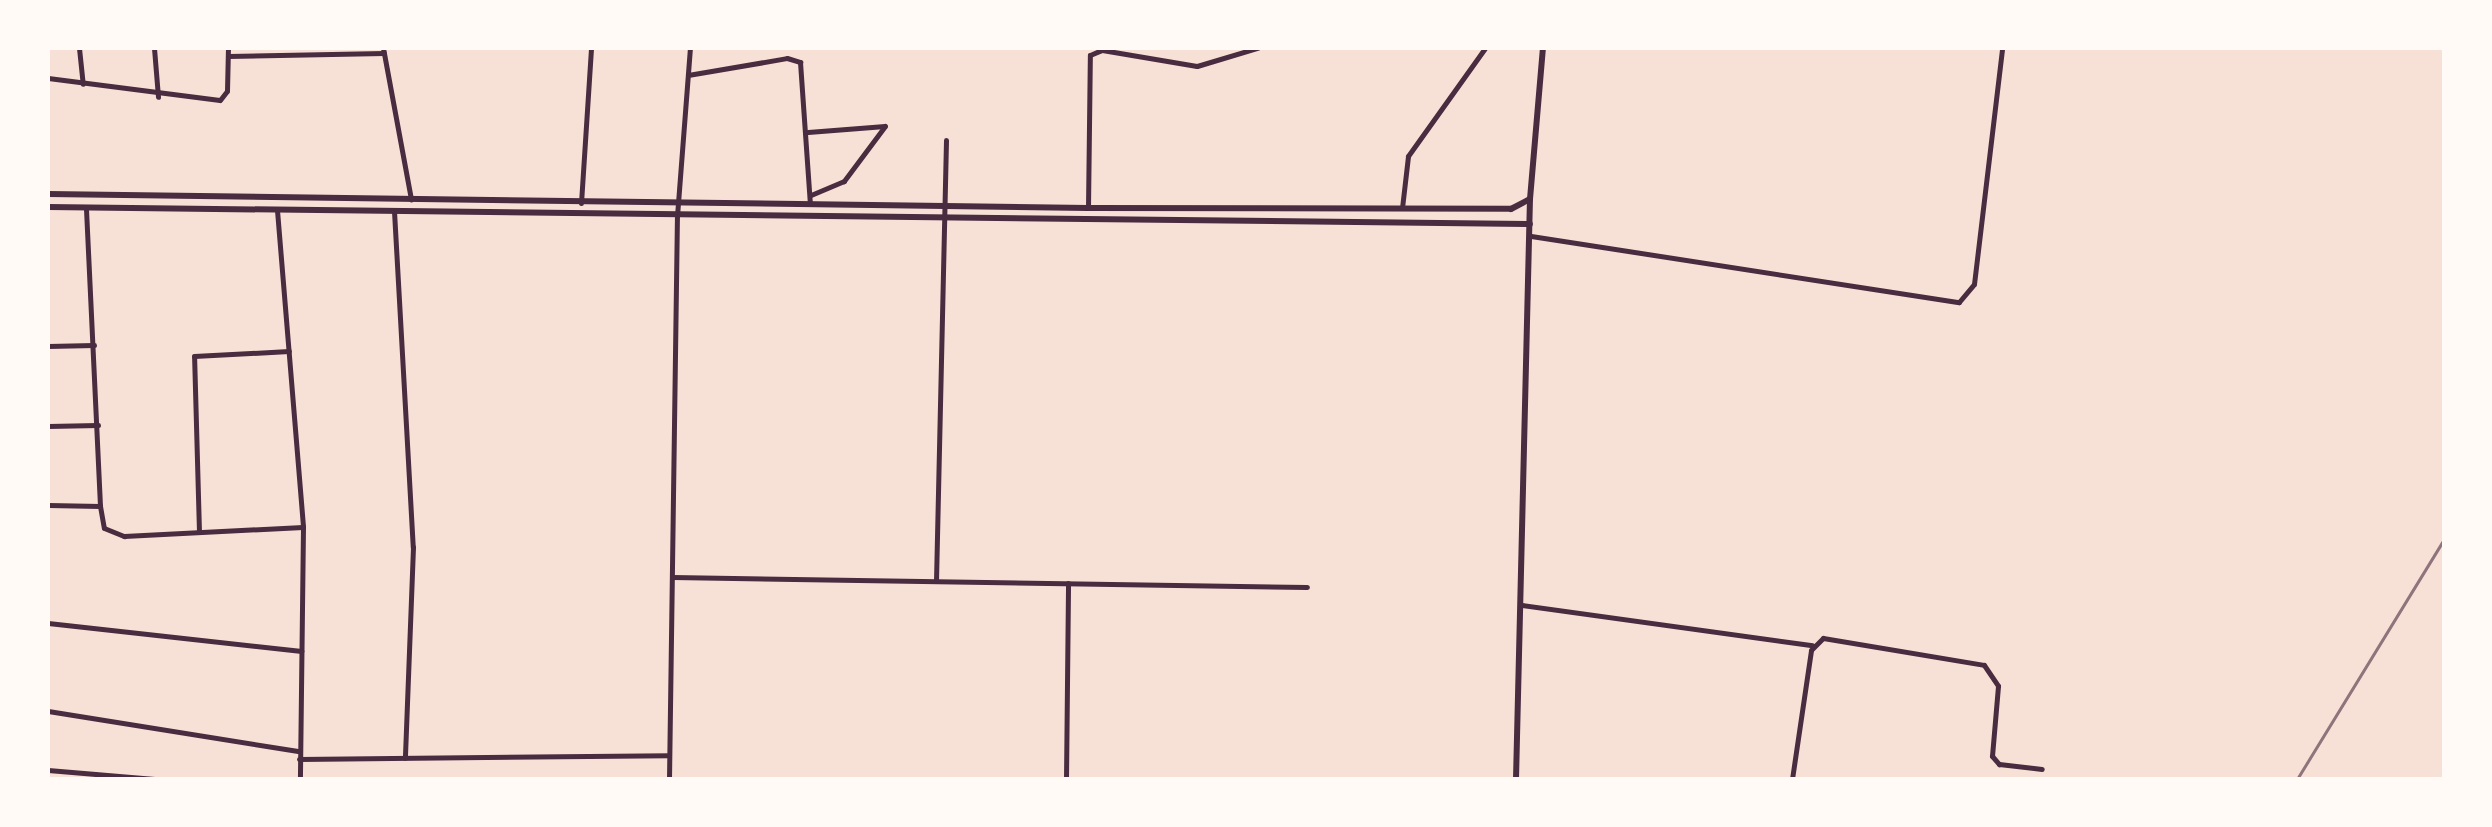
<!DOCTYPE html>
<html>
<head>
<meta charset="utf-8">
<style>
  body { margin:0 }
  #map { position:relative; width:2492px; height:827px; overflow:hidden; background:#f7e1d7; font-family:"Fira Sans Condensed",sans-serif }
  div>[style] { position:absolute }
  [style*='--x'] { left:calc(var(--x)*1px); top:calc(var(--y)*1px); width:calc(var(--w)*1px); rotate:calc(var(--a)*1deg) }
  .minor>* { height:5px; margin:-2.5px; padding:0 2.5px; transform-origin:2.5px; border-radius:2.5px; background:#4a2c40 }
  .tertiary>* { height:6px; margin:-3px; padding:0 3px; transform-origin:3px; border-radius:3px; background:#4a2c40 }
  .rail>* { height:3px; margin:-1.5px; padding:0 1.5px; transform-origin:1.5px; border-radius:1.5px; background:#8f747c }
  span { translate:-50% -50%; white-space:nowrap; text-align:center; line-height:1.15; -webkit-text-stroke:8px #fffaf5; paint-order:stroke }
  .frame { position:absolute; inset:0; border:50px solid #fffaf5; pointer-events:none }
</style>
</head>
<body>
<div id="map">
  <div class="minor">
    <div style="--x:79;--y:48;--w:36;--a:84"></div>
    <div style="--x:154;--y:48;--w:49;--a:85.3"></div>
    <div style="--x:383;--y:48;--w:154;--a:79.5"></div>
    <div style="--x:228;--y:56;--w:156;--a:-1.1"></div>
    <div style="--x:688;--y:75;--w:100;--a:-9.7"></div>
    <div style="--x:787;--y:58;--w:14;--a:17"></div>
    <div style="--x:800;--y:62;--w:142;--a:86"></div>
    <div style="--x:48;--y:78;--w:173;--a:7.3"></div>
    <div style="--x:220;--y:100;--w:11;--a:-52"></div>
    <div style="--x:227;--y:91;--w:43;--a:-88.7"></div>
    <div style="--x:808;--y:132;--w:77;--a:-4.5"></div>
    <div style="--x:885;--y:126;--w:69;--a:126.7"></div>
    <div style="--x:844;--y:181;--w:36;--a:157"></div>
    <div style="--x:581;--y:203;--w:155;--a:-86.3"></div>
    <div style="--x:1088;--y:208;--w:153;--a:-89.3"></div>
    <div style="--x:1090;--y:55;--w:13;--a:-23"></div>
    <div style="--x:1102;--y:50;--w:96;--a:9.6"></div>
    <div style="--x:1197;--y:66;--w:63;--a:-16.7"></div>
    <div style="--x:1402;--y:208;--w:52;--a:-83.4"></div>
    <div style="--x:1408;--y:156;--w:133;--a:-54.5"></div>
    <div style="--x:86;--y:209;--w:297;--a:87.3"></div>
    <div style="--x:277;--y:210;--w:318;--a:85.3"></div>
    <div style="--x:303;--y:527;--w:252;--a:90.7"></div>
    <div style="--x:394;--y:211;--w:337;--a:86.8"></div>
    <div style="--x:413;--y:547;--w:211;--a:92.2"></div>
    <div style="--x:1531;--y:236;--w:433;--a:8.8"></div>
    <div style="--x:1959;--y:302;--w:23;--a:-50"></div>
    <div style="--x:1974;--y:284;--w:238;--a:-83.2"></div>
    <div style="--x:48;--y:346;--w:46;--a:-1.2"></div>
    <div style="--x:48;--y:426;--w:50;--a:-1.1"></div>
    <div style="--x:48;--y:505;--w:52;--a:1.1"></div>
    <div style="--x:100;--y:506;--w:22;--a:80"></div>
    <div style="--x:104;--y:528;--w:22;--a:22"></div>
    <div style="--x:124;--y:536;--w:179;--a:-2.9"></div>
    <div style="--x:199;--y:532;--w:176;--a:-91.6"></div>
    <div style="--x:194;--y:356;--w:95;--a:-3"></div>
    <div style="--x:672;--y:577;--w:635;--a:0.9"></div>
    <div style="--x:936;--y:581;--w:441;--a:-88.7"></div>
    <div style="--x:1522;--y:605;--w:293;--a:7.9"></div>
    <div style="--x:48;--y:623;--w:255;--a:6.3"></div>
    <div style="--x:48;--y:711;--w:253;--a:9.1"></div>
    <div style="--x:299;--y:759;--w:370;--a:-0.6"></div>
    <div style="--x:48;--y:770;--w:107;--a:4.8"></div>
    <div style="--x:669;--y:779;--w:563;--a:-89.19"></div>
    <div style="--x:677;--y:216;--w:169;--a:-85.6"></div>
    <div style="--x:1066;--y:779;--w:196;--a:-89.4"></div>
    <div style="--x:1792;--y:779;--w:130;--a:-81.6"></div>
    <div style="--x:1811;--y:650;--w:17;--a:-45"></div>
    <div style="--x:1823;--y:638;--w:163;--a:9.5"></div>
    <div style="--x:1984;--y:665;--w:25;--a:56"></div>
    <div style="--x:1998;--y:686;--w:70;--a:94.9"></div>
    <div style="--x:1992;--y:756;--w:11;--a:49"></div>
    <div style="--x:1999;--y:764;--w:43;--a:6.6"></div>
  </div>
  <div class="tertiary">
    <div style="--x:48;--y:194;--w:1040;--a:0.77"></div>
    <div style="--x:1088;--y:208;--w:423;--a:0.1"></div>
    <div style="--x:1511;--y:209;--w:21;--a:-28"></div>
    <div style="--x:48;--y:207;--w:1482;--a:0.66"></div>
    <div style="--x:1516;--y:779;--w:580;--a:-88.62"></div>
    <div style="--x:1530;--y:199;--w:152;--a:-85.1"></div>
  </div>
  <div class="rail">
    <div style="--x:2297;--y:779;--w:281;--a:-58.5"></div>
  </div>
  <div class="frame"></div>
</div>
</body>
</html>
